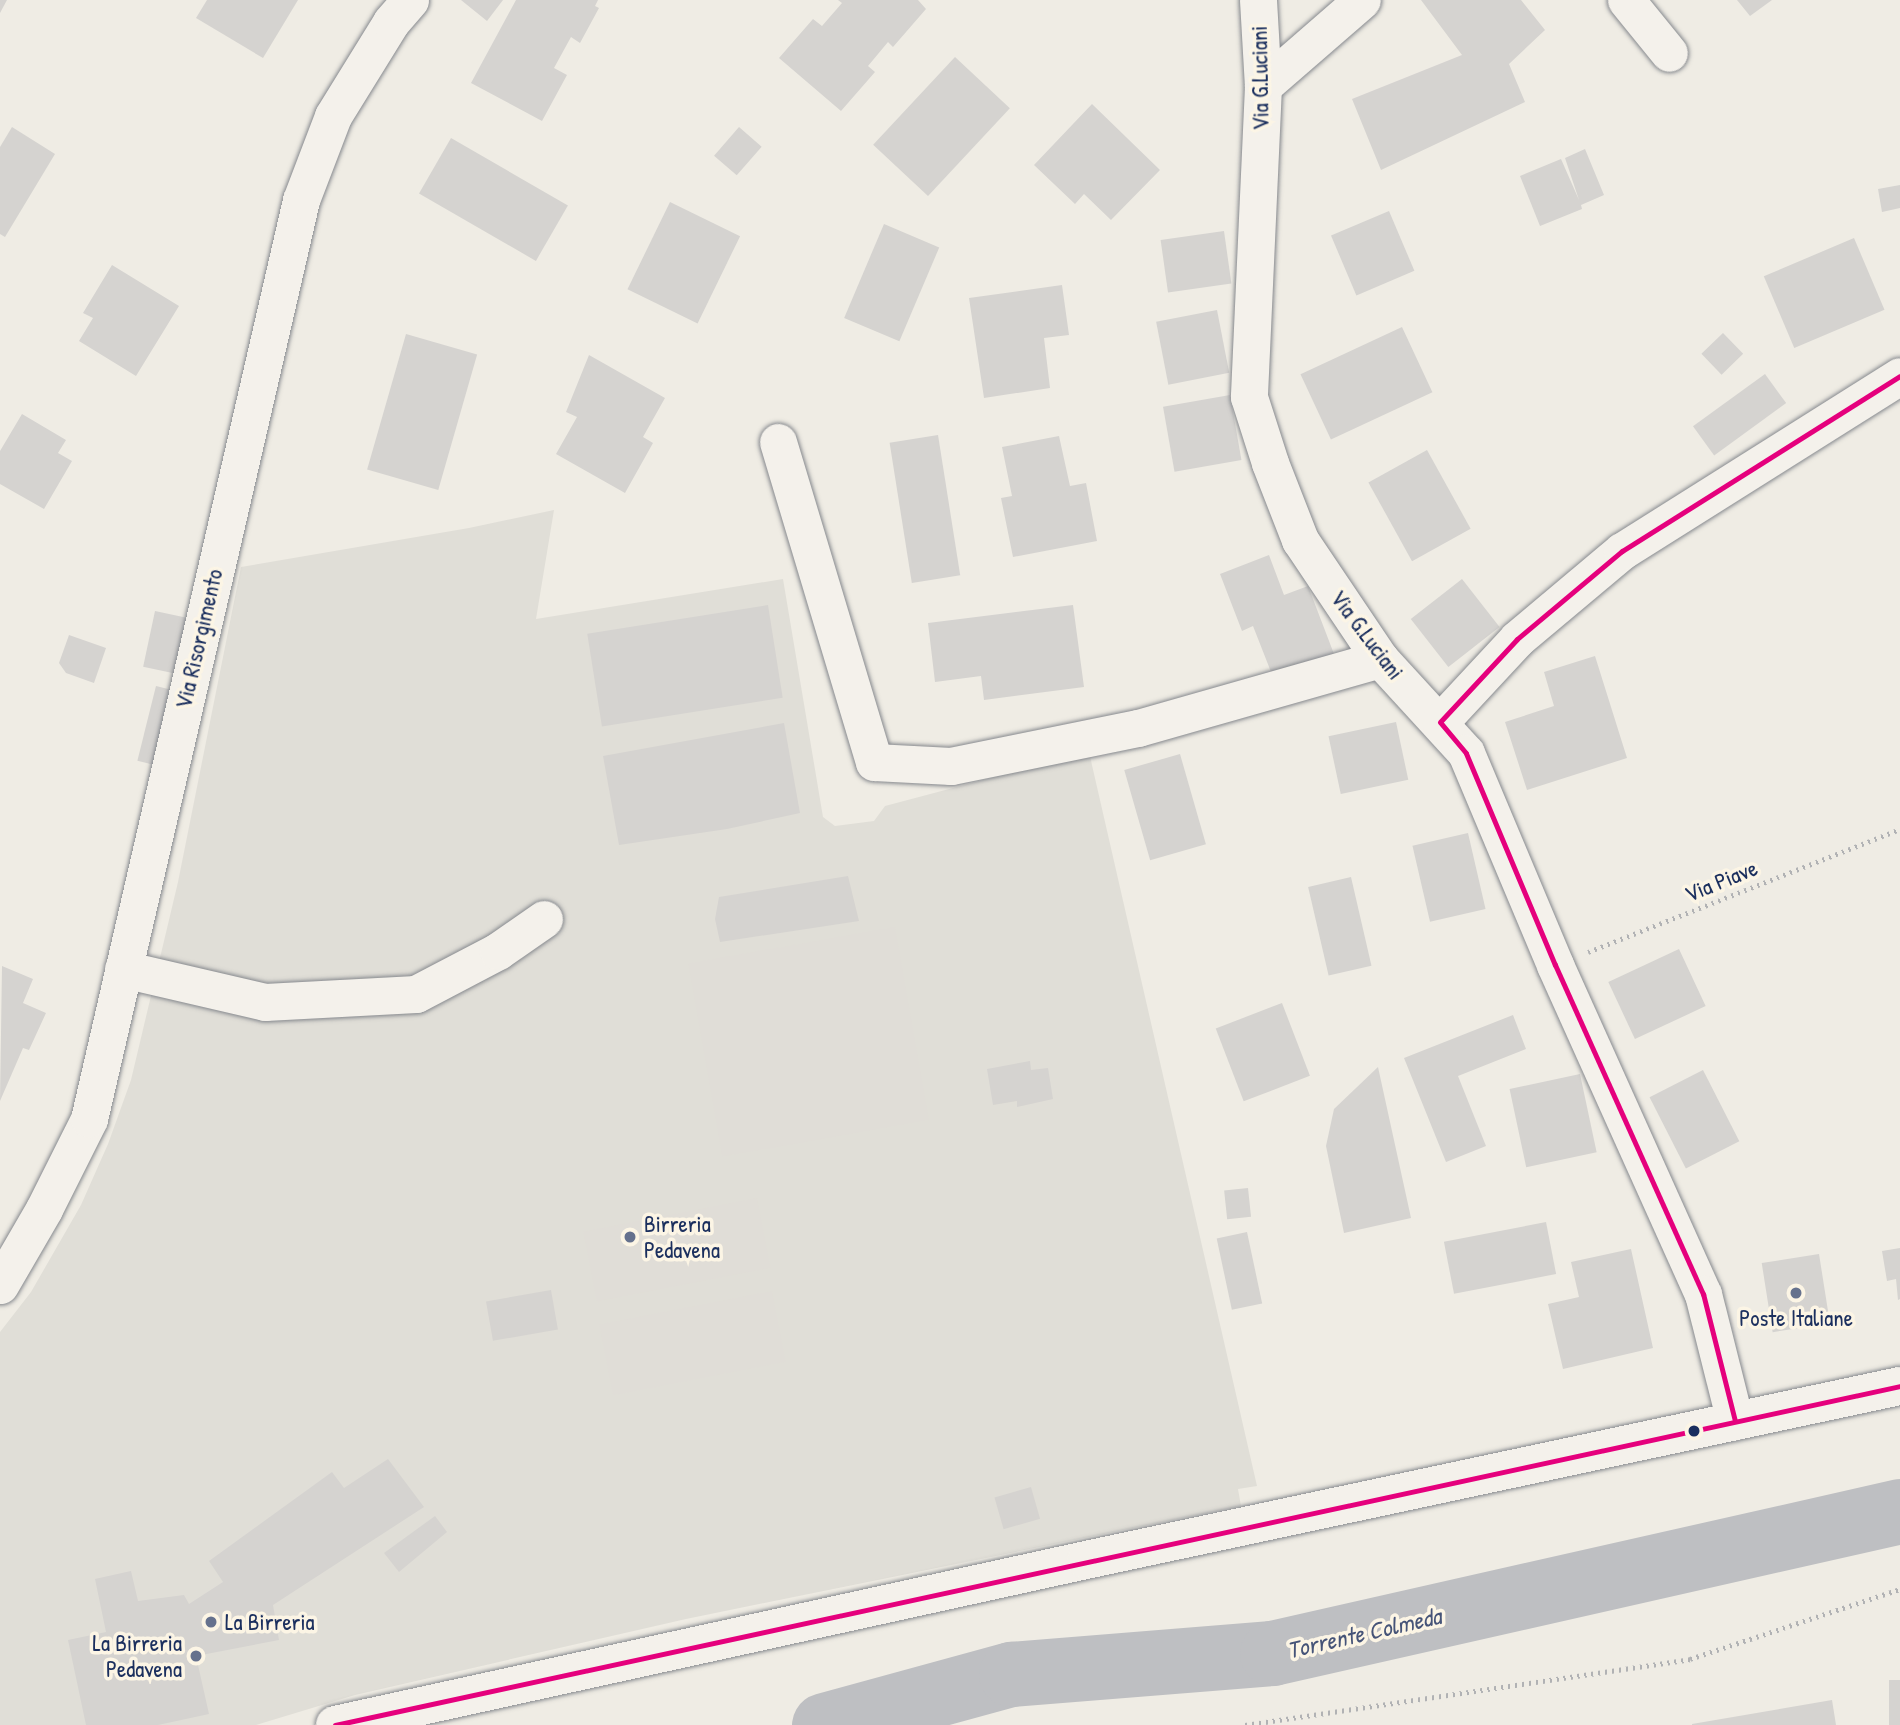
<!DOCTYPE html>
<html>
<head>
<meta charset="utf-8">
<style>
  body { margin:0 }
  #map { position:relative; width:1900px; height:1725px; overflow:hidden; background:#efece4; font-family:"Patrick Hand",sans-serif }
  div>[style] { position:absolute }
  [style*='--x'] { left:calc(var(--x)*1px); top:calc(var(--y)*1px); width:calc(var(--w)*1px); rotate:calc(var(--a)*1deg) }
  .built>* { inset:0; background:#e0ded7 }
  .green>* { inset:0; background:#e0ddd7; transform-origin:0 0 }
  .river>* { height:65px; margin:-32.5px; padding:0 32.5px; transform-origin:32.5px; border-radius:32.5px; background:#bebfc2 }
  .building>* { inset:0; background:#d5d3d0; transform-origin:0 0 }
  .path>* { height:4.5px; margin-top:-2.25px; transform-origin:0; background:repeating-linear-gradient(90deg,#b1b2b4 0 2px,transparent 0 7px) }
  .roads { filter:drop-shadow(0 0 2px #86898e) drop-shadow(0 0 2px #86898e) }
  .minor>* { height:37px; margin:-18.5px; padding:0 18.5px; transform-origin:18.5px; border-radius:18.5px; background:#f4f1eb }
  .major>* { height:38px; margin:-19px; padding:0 19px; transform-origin:19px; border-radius:19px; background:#f4f1eb }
  .bus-1>* { height:5px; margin:-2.5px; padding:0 2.5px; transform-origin:2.5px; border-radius:2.5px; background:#e5007d }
  .dots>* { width:19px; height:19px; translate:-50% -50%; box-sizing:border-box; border:4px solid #fcf5e5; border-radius:50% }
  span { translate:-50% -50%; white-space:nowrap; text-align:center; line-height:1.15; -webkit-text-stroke:7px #fcf5e5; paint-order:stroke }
  .street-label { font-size:23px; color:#1b2f5e }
  .poi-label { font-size:23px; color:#1b2f5e }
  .left { translate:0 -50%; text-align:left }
  .right { translate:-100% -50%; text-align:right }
  .water-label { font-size:24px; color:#465478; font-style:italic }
</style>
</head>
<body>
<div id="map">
  <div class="built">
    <div style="clip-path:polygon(554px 510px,536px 619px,783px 579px,823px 817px,835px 826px,874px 821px,885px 806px,1089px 752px,1257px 1486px,1238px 1489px,1241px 1506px,686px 1619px,355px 1695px,256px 1725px,0 1725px,0 1332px,31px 1292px,81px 1205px,108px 1144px,131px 1080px,178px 882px,241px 567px,469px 528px)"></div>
  </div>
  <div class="green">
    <div style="left:895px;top:927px;width:196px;height:210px;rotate:80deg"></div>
    <div style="left:757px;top:1198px;width:71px;height:177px;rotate:79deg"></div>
    <div style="left:772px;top:1291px;width:72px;height:176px;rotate:79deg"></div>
  </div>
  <div class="river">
    <div style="--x:824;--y:1725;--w:194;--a:-15.3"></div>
    <div style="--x:1011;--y:1674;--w:262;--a:-4.6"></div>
    <div style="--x:1272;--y:1653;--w:644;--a:-12.74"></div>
  </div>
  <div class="building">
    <div style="clip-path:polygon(0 0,7px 0,0 13px)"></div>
    <div style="clip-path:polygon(207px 0,298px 0,263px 58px,196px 18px)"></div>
    <div style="clip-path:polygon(461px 0,503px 0,487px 21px)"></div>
    <div style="clip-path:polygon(516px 0,598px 0,595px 6px,599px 8px,580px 43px,571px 37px,554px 68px,567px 75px,542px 121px,471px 83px)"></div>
    <div style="clip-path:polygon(838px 0,918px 0,926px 9px,893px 47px,888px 42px,868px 66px,875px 72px,841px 111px,779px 58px,813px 19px,822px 26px,842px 3px)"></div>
    <div style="clip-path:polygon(1421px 0,1521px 0,1545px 30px,1509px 64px,1525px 102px,1381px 170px,1352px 99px,1462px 55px)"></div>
    <div style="clip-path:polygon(1737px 0,1772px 0,1750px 16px)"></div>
    <div style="left:955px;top:57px;width:75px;height:120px;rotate:43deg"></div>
    <div style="clip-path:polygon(1092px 104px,1160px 170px,1111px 220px,1084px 194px,1075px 204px,1034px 165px)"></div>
    <div style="clip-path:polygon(12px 127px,55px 154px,5px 237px,0 234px,0 147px)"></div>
    <div style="left:739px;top:127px;width:30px;height:38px;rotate:41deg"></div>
    <div style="left:451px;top:138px;width:135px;height:64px;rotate:30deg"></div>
    <div style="clip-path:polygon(1585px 149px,1604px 195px,1581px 205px,1582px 209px,1540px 226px,1520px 176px,1561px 159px,1579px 200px,1565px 158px)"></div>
    <div style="clip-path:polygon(1900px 185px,1900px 208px,1882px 212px,1878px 189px)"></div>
    <div style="left:670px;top:202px;width:78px;height:97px;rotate:26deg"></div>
    <div style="left:1389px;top:211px;width:65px;height:63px;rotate:67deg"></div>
    <div style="left:884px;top:224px;width:60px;height:102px;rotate:23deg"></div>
    <div style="left:1224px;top:231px;width:53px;height:64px;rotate:82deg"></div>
    <div style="left:1854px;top:238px;width:78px;height:98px;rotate:67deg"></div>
    <div style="clip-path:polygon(112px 265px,179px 306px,136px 376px,79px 341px,93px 318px,83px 313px)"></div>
    <div style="clip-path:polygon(1062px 285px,1069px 335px,1044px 338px,1050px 388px,984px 398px,969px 298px)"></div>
    <div style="left:1217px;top:310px;width:64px;height:62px;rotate:79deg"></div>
    <div style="left:1402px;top:327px;width:72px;height:112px;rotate:65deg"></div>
    <div style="left:1723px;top:333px;width:29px;height:30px;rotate:46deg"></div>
    <div style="left:406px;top:334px;width:74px;height:141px;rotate:16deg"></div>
    <div style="clip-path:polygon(589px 355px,665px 398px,643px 437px,653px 443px,625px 493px,556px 454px,577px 417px,566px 412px)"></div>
    <div style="left:1765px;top:374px;width:36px;height:89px;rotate:54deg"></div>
    <div style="left:1230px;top:395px;width:66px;height:68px;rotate:80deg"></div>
    <div style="clip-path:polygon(22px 414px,66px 440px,58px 453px,72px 461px,44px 509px,0 484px,0 451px)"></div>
    <div style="left:938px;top:435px;width:142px;height:49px;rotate:81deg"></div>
    <div style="clip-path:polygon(1059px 436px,1070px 486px,1086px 483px,1097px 541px,1013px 557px,1001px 498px,1012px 496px,1002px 447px)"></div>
    <div style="left:1427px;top:450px;width:90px;height:67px;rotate:61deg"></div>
    <div style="clip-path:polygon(1269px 555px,1284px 595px,1308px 586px,1334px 654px,1273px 677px,1253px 626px,1242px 631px,1220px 574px)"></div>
    <div style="left:1462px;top:579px;width:61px;height:65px;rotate:52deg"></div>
    <div style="left:768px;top:605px;width:94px;height:183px;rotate:81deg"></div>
    <div style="clip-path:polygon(1073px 605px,1084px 687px,984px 700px,981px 676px,935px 682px,928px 623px)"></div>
    <div style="left:155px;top:611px;width:48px;height:57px;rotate:12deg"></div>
    <div style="clip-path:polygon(69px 635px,106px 648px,94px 683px,66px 673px,59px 663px)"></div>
    <div style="clip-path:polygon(1595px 656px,1627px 758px,1527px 790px,1505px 722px,1554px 706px,1544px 672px)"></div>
    <div style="left:156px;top:686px;width:33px;height:77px;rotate:14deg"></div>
    <div style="left:1396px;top:722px;width:59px;height:69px;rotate:78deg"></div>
    <div style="clip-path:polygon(784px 723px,800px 813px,727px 829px,619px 845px,603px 756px)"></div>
    <div style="left:1180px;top:754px;width:94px;height:58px;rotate:74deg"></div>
    <div style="left:1468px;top:833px;width:78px;height:57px;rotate:77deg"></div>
    <div style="clip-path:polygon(848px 876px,859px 921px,720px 942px,715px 919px,719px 897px)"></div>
    <div style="left:1351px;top:877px;width:91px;height:44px;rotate:77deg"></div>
    <div style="left:1679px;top:949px;width:63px;height:78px;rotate:65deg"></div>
    <div style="clip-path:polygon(2px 966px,33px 979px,23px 1003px,46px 1013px,29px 1050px,23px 1048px,0 1101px)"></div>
    <div style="left:1282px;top:1003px;width:78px;height:71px;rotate:69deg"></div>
    <div style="clip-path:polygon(1513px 1015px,1526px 1049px,1458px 1076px,1486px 1146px,1446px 1162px,1404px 1058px)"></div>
    <div style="clip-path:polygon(1030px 1061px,1031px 1070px,1048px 1068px,1053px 1099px,1017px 1107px,1017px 1101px,993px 1105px,987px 1069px)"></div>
    <div style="clip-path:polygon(1378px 1067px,1411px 1218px,1344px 1233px,1326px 1146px,1334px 1109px)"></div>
    <div style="left:1703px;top:1070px;width:80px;height:60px;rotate:63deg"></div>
    <div style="left:1580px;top:1074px;width:80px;height:72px;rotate:78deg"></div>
    <div style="left:1248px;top:1188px;width:29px;height:24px;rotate:84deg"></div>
    <div style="left:1546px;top:1222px;width:53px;height:104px;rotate:79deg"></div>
    <div style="left:1247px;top:1232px;width:73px;height:31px;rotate:78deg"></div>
    <div style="clip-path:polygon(1900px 1248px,1900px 1299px,1898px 1300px,1896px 1279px,1887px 1281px,1882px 1251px)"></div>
    <div style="clip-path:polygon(1631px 1249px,1653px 1348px,1563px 1369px,1548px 1304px,1579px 1297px,1571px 1262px)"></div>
    <div style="left:1819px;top:1254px;width:70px;height:58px;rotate:81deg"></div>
    <div style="left:551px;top:1290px;width:40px;height:66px;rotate:80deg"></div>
    <div style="clip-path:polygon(388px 1459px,424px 1507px,273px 1605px,279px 1640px,196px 1656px,209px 1714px,158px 1725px,86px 1725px,68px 1640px,106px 1632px,95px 1579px,131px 1571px,138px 1601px,184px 1595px,189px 1604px,223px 1582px,209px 1561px,332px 1472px,344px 1488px)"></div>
    <div style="left:1031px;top:1487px;width:33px;height:38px;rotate:74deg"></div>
    <div style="clip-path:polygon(435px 1516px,447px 1532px,399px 1572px,384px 1553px)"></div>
    <div style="left:1889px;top:1680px;width:11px;height:45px"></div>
    <div style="clip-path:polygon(1832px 1700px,1836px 1725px,1692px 1725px,1692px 1724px)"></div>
  </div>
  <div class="path">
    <div style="--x:1588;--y:952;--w:335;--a:-21.5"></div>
    <div style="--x:1245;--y:1725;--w:450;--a:-8.4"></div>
    <div style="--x:1690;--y:1659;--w:221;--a:-18.4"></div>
  </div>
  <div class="roads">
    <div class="minor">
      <div style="--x:1258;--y:0;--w:86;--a:86.7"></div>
      <div style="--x:1263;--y:86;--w:311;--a:92.6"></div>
      <div style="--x:1249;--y:397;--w:69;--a:72.3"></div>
      <div style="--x:1270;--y:463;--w:83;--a:68.7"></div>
      <div style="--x:1300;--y:540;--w:143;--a:56.1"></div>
      <div style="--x:1380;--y:659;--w:127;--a:47.5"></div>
      <div style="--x:1466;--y:753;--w:230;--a:67.2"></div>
      <div style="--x:1555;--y:965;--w:361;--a:65.8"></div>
      <div style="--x:1703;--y:1294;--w:131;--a:75.9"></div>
      <div style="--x:1626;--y:0;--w:68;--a:50.9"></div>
      <div style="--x:1263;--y:86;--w:131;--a:-41"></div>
      <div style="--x:778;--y:442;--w:334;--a:73.3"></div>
      <div style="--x:874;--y:762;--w:77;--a:3"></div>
      <div style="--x:951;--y:766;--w:191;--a:-11.5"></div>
      <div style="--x:1138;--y:728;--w:252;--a:-15.9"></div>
      <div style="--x:1440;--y:722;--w:113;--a:-47.1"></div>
      <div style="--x:1517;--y:639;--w:137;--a:-40"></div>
      <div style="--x:1622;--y:551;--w:328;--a:-32.2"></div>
      <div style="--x:123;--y:969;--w:146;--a:13.1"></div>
      <div style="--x:265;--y:1002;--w:151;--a:-3"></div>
      <div style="--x:416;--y:994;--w:93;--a:-27.7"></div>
      <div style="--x:498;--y:951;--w:56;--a:-34.8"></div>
      <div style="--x:0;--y:1285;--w:88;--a:-59.9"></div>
      <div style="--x:44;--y:1209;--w:101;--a:-63.4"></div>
      <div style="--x:89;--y:1119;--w:943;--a:-77.01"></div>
      <div style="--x:301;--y:200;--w:90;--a:-69.1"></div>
      <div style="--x:333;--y:116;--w:110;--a:-58.3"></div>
      <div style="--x:391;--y:22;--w:29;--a:-49"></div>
    </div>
    <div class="major">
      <div style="--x:335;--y:1725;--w:769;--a:-12.39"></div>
      <div style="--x:1086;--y:1560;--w:832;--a:-12.07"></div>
    </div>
  </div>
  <div class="bus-1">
    <div style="--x:1735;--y:1421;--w:131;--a:-104.1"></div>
    <div style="--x:1703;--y:1294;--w:361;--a:-114.2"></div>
    <div style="--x:1555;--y:965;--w:230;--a:-112.8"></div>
    <div style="--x:1466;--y:753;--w:40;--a:-130"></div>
    <div style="--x:1440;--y:722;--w:113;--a:-47.1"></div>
    <div style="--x:1517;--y:639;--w:137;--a:-40"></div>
    <div style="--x:1622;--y:551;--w:328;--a:-32.2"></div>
    <div style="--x:335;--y:1725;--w:1601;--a:-12.22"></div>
  </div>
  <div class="dots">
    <div style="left:630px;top:1237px;background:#65718d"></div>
    <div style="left:1796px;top:1293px;background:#65718d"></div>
    <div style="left:1694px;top:1431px;background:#1b2f5e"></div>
    <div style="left:211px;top:1622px;background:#65718d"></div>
    <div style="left:196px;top:1656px;background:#65718d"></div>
  </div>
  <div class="street-label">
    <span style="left:1260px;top:78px;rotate:-91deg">Via G.Luciani</span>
    <span style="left:1367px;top:635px;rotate:53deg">Via G.Luciani</span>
    <span style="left:199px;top:639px;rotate:-77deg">Via Risorgimento</span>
    <span style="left:1721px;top:881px;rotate:-22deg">Via Piave</span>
  </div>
  <div class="poi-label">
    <span class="left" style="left:644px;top:1237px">Birreria<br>Pedavena</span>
    <span style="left:1796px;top:1318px">Poste Italiane</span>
    <span class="left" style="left:225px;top:1622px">La Birreria</span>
    <span class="right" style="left:182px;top:1656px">La Birreria<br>Pedavena</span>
  </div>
  <div class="water-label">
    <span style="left:1364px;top:1633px;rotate:-13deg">Torrente Colmeda</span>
  </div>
</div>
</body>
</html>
